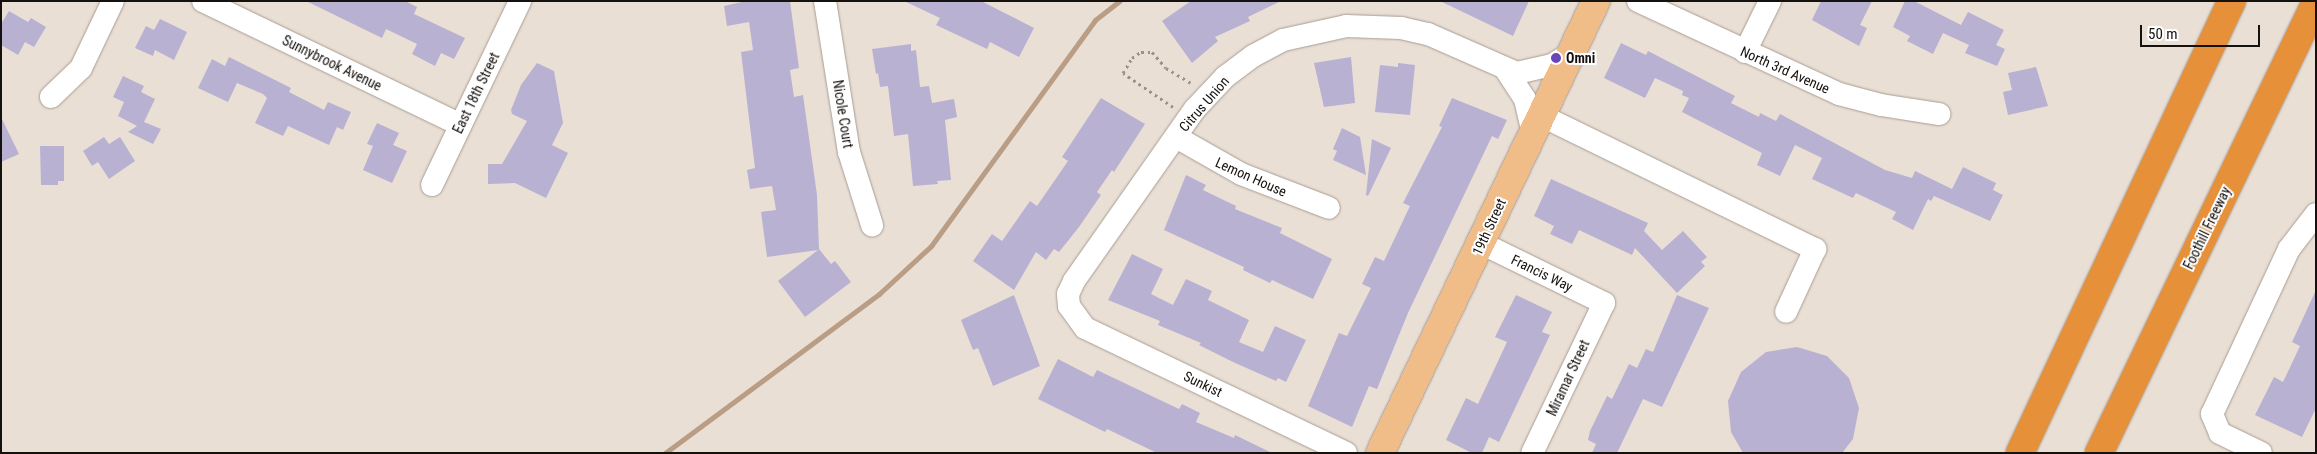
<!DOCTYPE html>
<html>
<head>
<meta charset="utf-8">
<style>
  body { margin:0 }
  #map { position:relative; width:2317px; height:454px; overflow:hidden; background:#eadfd5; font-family:"Roboto Condensed",sans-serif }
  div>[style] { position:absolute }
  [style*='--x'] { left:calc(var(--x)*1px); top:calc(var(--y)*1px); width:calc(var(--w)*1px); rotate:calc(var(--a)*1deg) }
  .stream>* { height:5px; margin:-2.5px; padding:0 2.5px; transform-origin:2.5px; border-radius:2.5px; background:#b99d85 }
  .building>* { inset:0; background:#b8b1d2 }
  .path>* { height:3px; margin-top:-1.5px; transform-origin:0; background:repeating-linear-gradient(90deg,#99918a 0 2.5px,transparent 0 6.5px) }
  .roads { filter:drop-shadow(0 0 1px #a89d93) drop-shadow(0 0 1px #a89d93) }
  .minor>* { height:22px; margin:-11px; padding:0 11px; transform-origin:11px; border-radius:11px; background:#fff }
  .major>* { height:28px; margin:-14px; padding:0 14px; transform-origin:14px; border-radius:14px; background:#f0bd88 }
  .highway>* { height:28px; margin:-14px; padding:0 14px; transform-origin:14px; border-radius:14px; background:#e69139 }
  .dots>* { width:14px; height:14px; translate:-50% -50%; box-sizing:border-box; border:2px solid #fff; border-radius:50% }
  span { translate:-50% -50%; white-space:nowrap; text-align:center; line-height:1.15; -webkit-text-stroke:4px #fff; paint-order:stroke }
  .poi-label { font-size:14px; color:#15110e; font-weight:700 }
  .left { translate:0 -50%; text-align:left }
  .street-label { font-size:14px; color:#15110e }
  .frame { position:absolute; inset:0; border:2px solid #15110e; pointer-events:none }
  .scale { position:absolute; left:2140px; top:25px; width:120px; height:22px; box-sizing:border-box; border:2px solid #15110e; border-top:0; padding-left:6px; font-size:15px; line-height:18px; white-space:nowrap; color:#15110e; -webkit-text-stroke:4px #fff; paint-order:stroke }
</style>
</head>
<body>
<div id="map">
  <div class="stream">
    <div style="--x:665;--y:453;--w:267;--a:-36.6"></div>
    <div style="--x:879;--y:294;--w:71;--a:-42.7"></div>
    <div style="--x:931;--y:246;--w:279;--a:-54"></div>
    <div style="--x:1095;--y:20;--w:31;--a:-38"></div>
  </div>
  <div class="building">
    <div style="clip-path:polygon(306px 1px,405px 1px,417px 7px,414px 14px,465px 38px,454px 59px,441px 53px,435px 66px,412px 54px,417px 44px,386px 29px,382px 38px)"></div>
    <div style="clip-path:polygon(746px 1px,790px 1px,799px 68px,790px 70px,794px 97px,803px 95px,817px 195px,819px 249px,831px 264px,835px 261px,851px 282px,805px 317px,778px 281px,818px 250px,767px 257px,761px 212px,776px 210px,772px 186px,750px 189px,747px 170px,755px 168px,741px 52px,753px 50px,749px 22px,727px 26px,724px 6px)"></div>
    <div style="clip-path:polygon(904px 1px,981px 1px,1034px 28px,1019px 57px,990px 42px,987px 49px,936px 25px,940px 18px)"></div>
    <div style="clip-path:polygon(1191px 1px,1281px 1px,1248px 17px,1250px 21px,1215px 37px,1218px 41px,1192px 63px,1162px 21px)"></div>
    <div style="clip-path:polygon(1440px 1px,1529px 1px,1513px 36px)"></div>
    <div style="clip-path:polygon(1821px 1px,1872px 1px,1860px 25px,1867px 28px,1859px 46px,1812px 20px)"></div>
    <div style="clip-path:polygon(1905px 1px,1914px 1px,1961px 25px,1968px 12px,2004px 30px,1996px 45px,2005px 49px,1997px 66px,1965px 53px,1969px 45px,1943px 33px,1933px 54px,1907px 41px,1910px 36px,1893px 27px)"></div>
    <div style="clip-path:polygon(9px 11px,28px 22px,31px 18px,46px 27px,34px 47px,25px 42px,18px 55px,1px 45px,1px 24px)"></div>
    <div style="clip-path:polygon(160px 19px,187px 32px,174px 60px,155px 50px,153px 56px,135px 48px,146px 26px,154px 30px)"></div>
    <div style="clip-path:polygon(1621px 43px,1646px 55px,1648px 51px,1735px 96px,1731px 103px,1759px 117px,1760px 113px,1776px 121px,1780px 114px,1885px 170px,1912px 178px,1915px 171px,1952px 189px,1963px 167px,1996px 183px,1993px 190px,2003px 195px,1990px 221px,1934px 196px,1931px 201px,1928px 199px,1913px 230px,1892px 219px,1896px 212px,1856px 193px,1853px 198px,1812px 179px,1822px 158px,1795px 145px,1780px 176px,1757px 165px,1762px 153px,1682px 112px,1689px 98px,1682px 95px,1683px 91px,1655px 78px,1645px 98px,1604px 78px)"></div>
    <div style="clip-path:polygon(911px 44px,911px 51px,916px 50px,920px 87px,929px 86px,932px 103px,954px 99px,957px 117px,945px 120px,951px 180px,937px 181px,938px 184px,913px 186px,908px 134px,894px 136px,888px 86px,880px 87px,878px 73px,876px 74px,872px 49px)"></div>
    <div style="clip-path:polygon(229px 57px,291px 88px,289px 92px,324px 110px,328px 102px,351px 112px,343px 130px,337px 127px,329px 145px,288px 126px,283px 136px,255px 123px,267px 98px,263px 94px,237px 83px,228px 102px,198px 88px,212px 59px,225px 66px)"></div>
    <div style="clip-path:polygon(1351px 57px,1355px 103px,1324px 107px,1314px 63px)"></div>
    <div style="clip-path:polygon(537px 63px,554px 71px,563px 123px,552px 145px,568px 153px,546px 198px,515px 183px,488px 184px,488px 164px,502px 164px,527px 121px,512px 114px,511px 110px,521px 85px)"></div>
    <div style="clip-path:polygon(1398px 63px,1415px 65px,1410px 115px,1375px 112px,1380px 65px,1398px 67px)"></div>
    <div style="clip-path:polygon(2036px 67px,2048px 106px,2008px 115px,2003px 92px,2012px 90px,2008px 73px)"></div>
    <div style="clip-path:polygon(123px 76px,144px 86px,141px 92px,155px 99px,144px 122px,161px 129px,153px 144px,128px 132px,137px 126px,118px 116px,124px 102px,113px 97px)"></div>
    <div style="clip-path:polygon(1101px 98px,1145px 124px,1114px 172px,1112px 170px,1097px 192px,1101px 195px,1079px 227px,1059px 252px,1054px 249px,1046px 260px,1036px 252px,1014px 290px,973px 261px,992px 234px,1002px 241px,1030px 201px,1037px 206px,1068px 161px,1062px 157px)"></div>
    <div style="clip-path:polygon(1452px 98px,1507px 120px,1498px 139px,1492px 136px,1408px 313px,1377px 389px,1369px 386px,1352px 427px,1308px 406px,1339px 333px,1347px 336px,1371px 288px,1362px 284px,1375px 257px,1384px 261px,1410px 206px,1403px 203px,1442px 127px,1439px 126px)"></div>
    <div style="clip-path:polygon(1px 117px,19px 154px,1px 162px)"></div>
    <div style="clip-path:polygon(377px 123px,399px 133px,393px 145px,407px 151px,392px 183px,363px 170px,373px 146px,367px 144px)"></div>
    <div style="clip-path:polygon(1342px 128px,1360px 137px,1366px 175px,1333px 160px,1337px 151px,1333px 149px)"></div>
    <div style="clip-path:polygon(104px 137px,109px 144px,120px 137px,135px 161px,109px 179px,98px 162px,92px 166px,83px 151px)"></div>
    <div style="clip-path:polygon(1372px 139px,1391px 148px,1368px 196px,1366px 195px)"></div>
    <div style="clip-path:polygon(40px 146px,64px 146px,64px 181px,58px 181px,58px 185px,41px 185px)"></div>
    <div style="clip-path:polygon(1186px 175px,1206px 185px,1203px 190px,1236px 206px,1235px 209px,1282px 228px,1280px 233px,1332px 259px,1313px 299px,1272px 280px,1270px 283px,1243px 270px,1244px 267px,1164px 230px)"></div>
    <div style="clip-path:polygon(1551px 179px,1648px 223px,1644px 231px,1662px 250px,1683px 231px,1707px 257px,1701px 262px,1705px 266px,1677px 293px,1635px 248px,1632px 255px,1579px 230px,1572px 244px,1550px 234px,1554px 226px,1534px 216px)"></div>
    <div style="clip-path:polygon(1132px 254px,1163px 269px,1151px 294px,1173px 305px,1186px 279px,1212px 291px,1208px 300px,1249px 320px,1239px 342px,1263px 352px,1275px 326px,1306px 340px,1286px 382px,1278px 378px,1276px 381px,1233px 362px,1199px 345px,1201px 343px,1158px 325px,1160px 321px,1108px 300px)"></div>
    <div style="clip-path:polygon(2316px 290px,2316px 408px,2302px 437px,2255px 415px,2274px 377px,2283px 382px,2300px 346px,2292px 342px)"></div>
    <div style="clip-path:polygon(1014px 295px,1040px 366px,993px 386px,978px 348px,973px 350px,961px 320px)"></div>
    <div style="clip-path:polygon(1516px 295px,1552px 312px,1542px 332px,1550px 335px,1499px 442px,1489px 437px,1482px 453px,1472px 453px,1446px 440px,1466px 398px,1478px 404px,1507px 342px,1495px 337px)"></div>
    <div style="clip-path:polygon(1677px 295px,1709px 308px,1662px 407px,1643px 399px,1617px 453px,1592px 453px,1596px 444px,1588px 440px,1590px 431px,1607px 396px,1612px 399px,1629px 364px,1637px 368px,1646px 349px,1653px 352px)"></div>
    <div style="clip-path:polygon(1797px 347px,1827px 356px,1849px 378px,1859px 408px,1853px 439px,1842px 453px,1743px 453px,1731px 432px,1728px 401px,1741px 372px,1766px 352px)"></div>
    <div style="clip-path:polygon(1058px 359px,1093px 377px,1097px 370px,1179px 409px,1182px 404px,1200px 413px,1196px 422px,1234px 438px,1235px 435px,1272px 453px,1157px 453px,1107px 429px,1105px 432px,1038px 399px)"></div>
  </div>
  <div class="path">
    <div style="--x:1173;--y:107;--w:60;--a:-145.8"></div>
    <div style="--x:1123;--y:73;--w:17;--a:-59"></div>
    <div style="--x:1132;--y:58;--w:11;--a:-34"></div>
    <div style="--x:1141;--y:52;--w:11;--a:0"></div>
    <div style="--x:1152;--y:52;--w:21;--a:49"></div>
    <div style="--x:1166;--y:68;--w:31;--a:31"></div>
  </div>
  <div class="roads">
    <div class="minor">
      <div style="--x:203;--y:1;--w:286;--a:25.7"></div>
      <div style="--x:825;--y:1;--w:153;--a:81"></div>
      <div style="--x:849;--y:152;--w:77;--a:72.5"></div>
      <div style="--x:1638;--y:1;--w:221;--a:24.8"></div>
      <div style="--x:1839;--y:94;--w:43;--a:14.7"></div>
      <div style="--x:1881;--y:105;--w:59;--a:8.8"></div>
      <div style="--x:1745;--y:52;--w:57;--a:-63.9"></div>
      <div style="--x:1506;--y:70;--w:35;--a:57"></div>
      <div style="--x:1525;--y:99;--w:36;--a:77"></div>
      <div style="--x:51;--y:97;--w:42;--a:-44"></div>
      <div style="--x:81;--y:68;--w:74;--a:-64.5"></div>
      <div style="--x:1542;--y:116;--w:304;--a:26"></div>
      <div style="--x:1815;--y:249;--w:69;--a:114.7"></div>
      <div style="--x:1176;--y:137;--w:75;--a:29.6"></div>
      <div style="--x:1241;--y:174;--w:94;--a:21.1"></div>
      <div style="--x:432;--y:185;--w:204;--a:-64.4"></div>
      <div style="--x:1481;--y:243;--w:137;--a:26"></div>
      <div style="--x:1604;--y:303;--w:166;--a:115.6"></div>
      <div style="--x:1346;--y:453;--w:289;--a:-154.4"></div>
      <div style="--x:1085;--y:328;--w:27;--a:-126"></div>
      <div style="--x:1069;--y:306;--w:12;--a:-95"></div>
      <div style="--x:1068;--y:294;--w:14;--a:-65"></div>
      <div style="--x:1074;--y:281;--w:210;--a:-54.9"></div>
      <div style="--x:1195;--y:109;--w:44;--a:-46.8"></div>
      <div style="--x:1225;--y:77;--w:35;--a:-37"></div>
      <div style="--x:1253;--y:56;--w:34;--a:-28"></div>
      <div style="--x:1283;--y:40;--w:65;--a:-12.5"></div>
      <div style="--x:1346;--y:26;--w:55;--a:2.1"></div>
      <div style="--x:1401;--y:28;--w:28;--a:13"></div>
      <div style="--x:1428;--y:34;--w:97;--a:23.7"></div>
      <div style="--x:1517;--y:73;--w:36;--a:-13"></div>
      <div style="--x:1552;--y:65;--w:22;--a:-32"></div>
      <div style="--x:2261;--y:453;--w:46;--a:-154"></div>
      <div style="--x:2220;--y:433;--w:21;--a:-113"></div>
      <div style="--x:2212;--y:414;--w:182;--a:-65"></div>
      <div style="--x:2289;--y:249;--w:44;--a:-52.4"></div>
    </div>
    <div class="major">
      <div style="--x:1380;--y:453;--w:501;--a:-64.46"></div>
    </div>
    <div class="highway">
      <div style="--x:2020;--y:453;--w:499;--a:-64.9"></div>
      <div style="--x:2099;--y:453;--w:500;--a:-64.3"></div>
    </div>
  </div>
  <div class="dots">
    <div style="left:1556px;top:58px;background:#6b44bc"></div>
  </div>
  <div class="poi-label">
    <span class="left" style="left:1566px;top:58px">Omni</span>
  </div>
  <div class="street-label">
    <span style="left:332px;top:63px;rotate:26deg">Sunnybrook Avenue</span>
    <span style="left:1785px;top:70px;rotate:24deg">North 3rd Avenue</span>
    <span style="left:476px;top:93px;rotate:-64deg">East 18th Street</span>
    <span style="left:1204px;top:104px;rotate:-49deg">Citrus Union</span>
    <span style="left:843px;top:114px;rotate:81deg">Nicole Court</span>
    <span style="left:1251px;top:177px;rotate:24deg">Lemon House</span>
    <span style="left:1489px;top:227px;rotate:-65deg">19th Street</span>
    <span style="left:2207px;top:228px;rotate:-64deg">Foothill Freeway</span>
    <span style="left:1542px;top:273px;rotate:26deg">Francis Way</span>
    <span style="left:1568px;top:378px;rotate:-65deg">Miramar Street</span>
    <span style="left:1203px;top:384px;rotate:26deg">Sunkist</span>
  </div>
  <div class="frame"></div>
  <div class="scale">50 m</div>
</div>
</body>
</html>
